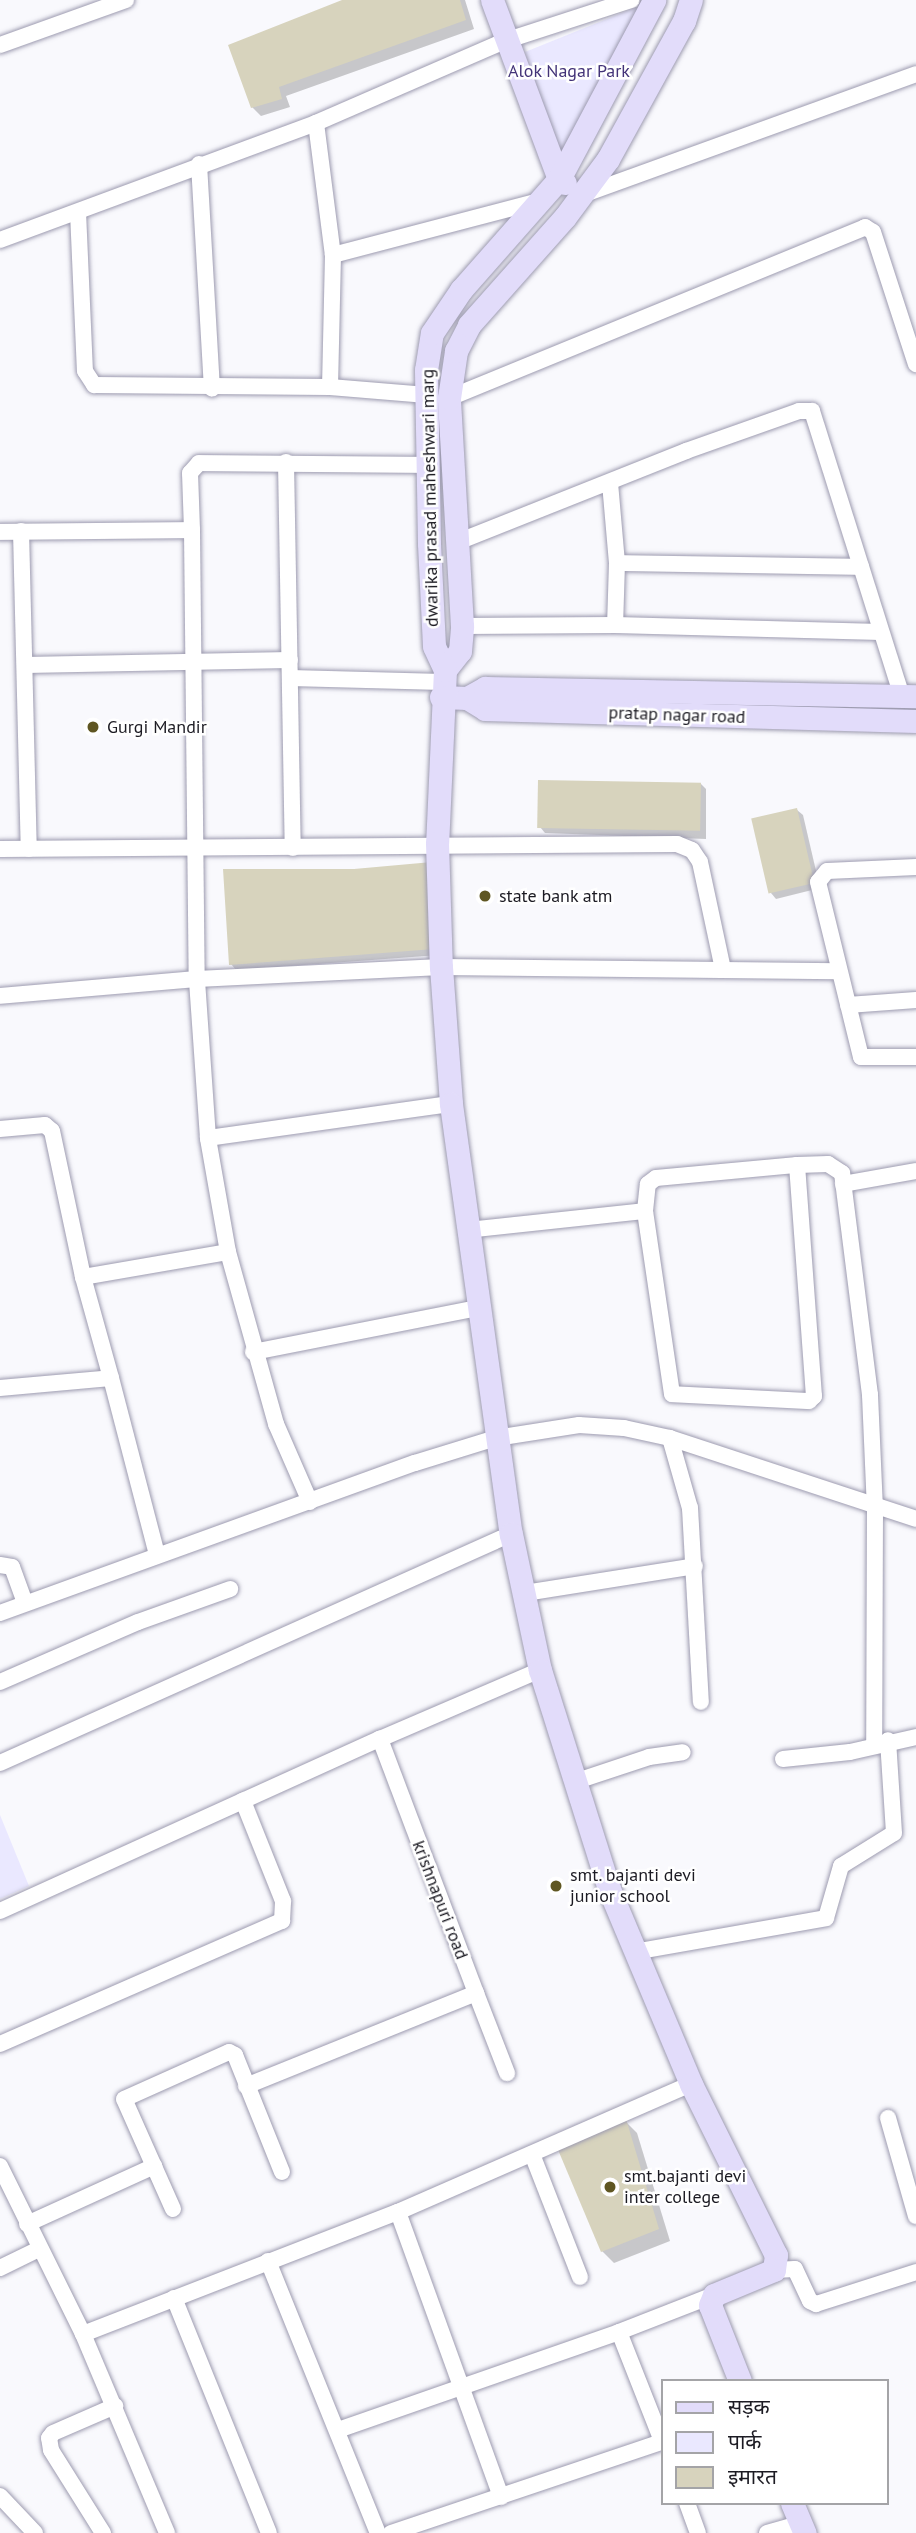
<!DOCTYPE html>
<html>
<head>
<meta charset="utf-8">
<style>
  body { margin:0 }
  #map { position:relative; width:916px; height:2533px; overflow:hidden; background:#f9f9fd; font-family:"PT Sans","Noto Sans Devanagari",sans-serif }
  div>[style] { position:absolute }
  [style*='--x'] { left:calc(var(--x)*1px); top:calc(var(--y)*1px); width:calc(var(--w)*1px); rotate:calc(var(--a)*1deg) }
  .green>* { inset:0; background:#eae8ff }
  .shadow>* { inset:0; background:#0003 }
  .building>* { inset:0; background:#d7d3bd; transform-origin:0 0 }
  .roads { filter:drop-shadow(0 0 2px #9d9bb0) drop-shadow(0 0 2px #9d9bb0) }
  .street>* { height:16px; margin:-8px; padding:0 8px; transform-origin:8px; border-radius:8px; background:#fff }
  .secondary>* { height:23px; margin:-11.5px; padding:0 11.5px; transform-origin:11.5px; border-radius:11.5px; background:#e2dcfa }
  .dots>* { width:19px; height:19px; translate:-50% -50%; box-sizing:border-box; border:4px solid #fff; border-radius:50% }
  span { translate:-50% -50%; white-space:nowrap; text-align:center; line-height:1.15; -webkit-text-stroke:5px #fff; paint-order:stroke }
  .park-label { font-size:18px; color:#433378 }
  .street-label { font-size:18px; color:#1c1b23 }
  .poi-label { font-size:18px; color:#1c1b23 }
  .left { translate:0 -50%; text-align:left }
  .legend { position:absolute; left:661px; top:2379px; width:228px; height:126px; box-sizing:border-box; background:#fff; border:2px solid #a4a4a7; margin:0; padding:9px 12px; list-style:none; font-size:21px; color:#1c1b23 }
  .legend li { display:flex; align-items:center; gap:14px; height:35px }
  .legend b { width:35px; border:2px solid #a4a4a7 }
</style>
</head>
<body>
<div id="map">
  <div class="green">
    <div style="clip-path:polygon(639px 6px,560px 163px,525px 52px)"></div>
    <div style="clip-path:polygon(0 1815px,29px 1886px,0 1899px)"></div>
  </div>
  <div class="shadow">
    <div style="clip-path:polygon(348px 0,465px 0,474px 29px,286px 96px,290px 107px,261px 116px,252px 107px)"></div>
    <div style="clip-path:polygon(700px 783px,706px 789px,706px 839px,545px 833px,540px 827px)"></div>
    <div style="clip-path:polygon(797px 810px,803px 815px,820px 888px,776px 899px,771px 893px)"></div>
    <div style="clip-path:polygon(354px 871px,439px 955px,236px 970px,231px 964px)"></div>
    <div style="clip-path:polygon(625px 2121px,637px 2133px,670px 2241px,614px 2263px,602px 2251px)"></div>
  </div>
  <div class="building">
    <div style="clip-path:polygon(342px 0,460px 0,466px 20px,279px 87px,282px 99px,251px 108px,228px 45px)"></div>
    <div style="left:538px;top:780px;width:163px;height:48px;rotate:1deg"></div>
    <div style="left:797px;top:808px;width:77px;height:47px;rotate:77deg"></div>
    <div style="clip-path:polygon(432px 862px,434px 949px,229px 965px,223px 869px,354px 869px)"></div>
    <div style="clip-path:polygon(626px 2119px,659px 2229px,601px 2252px,556px 2145px)"></div>
  </div>
  <div class="roads">
    <div class="street">
      <div style="--x:0;--y:45;--w:134;--a:-19.7"></div>
      <div style="--x:316;--y:123;--w:133;--a:82.7"></div>
      <div style="--x:333;--y:255;--w:132;--a:91.3"></div>
      <div style="--x:199;--y:164;--w:225;--a:86.7"></div>
      <div style="--x:582;--y:195;--w:355;--a:-19.9"></div>
      <div style="--x:78;--y:212;--w:159;--a:87.5"></div>
      <div style="--x:85;--y:371;--w:17;--a:57"></div>
      <div style="--x:94;--y:385;--w:236;--a:0.5"></div>
      <div style="--x:330;--y:387;--w:97;--a:4.7"></div>
      <div style="--x:0;--y:240;--w:337;--a:-20.3"></div>
      <div style="--x:316;--y:123;--w:206;--a:-23.5"></div>
      <div style="--x:505;--y:41;--w:133;--a:-18"></div>
      <div style="--x:333;--y:255;--w:213;--a:-14.7"></div>
      <div style="--x:449;--y:398;--w:450;--a:-22.3"></div>
      <div style="--x:865;--y:227;--w:9;--a:32"></div>
      <div style="--x:873;--y:232;--w:139;--a:72"></div>
      <div style="--x:286;--y:462;--w:386;--a:89"></div>
      <div style="--x:610;--y:483;--w:80;--a:85"></div>
      <div style="--x:617;--y:563;--w:62;--a:91.8"></div>
      <div style="--x:192;--y:530;--w:57;--a:-92"></div>
      <div style="--x:190;--y:473;--w:13;--a:-48"></div>
      <div style="--x:199;--y:463;--w:229;--a:0.5"></div>
      <div style="--x:21;--y:531;--w:318;--a:88.6"></div>
      <div style="--x:0;--y:532;--w:192;--a:-0.6"></div>
      <div style="--x:192;--y:530;--w:449;--a:89.4"></div>
      <div style="--x:197;--y:979;--w:198;--a:175.1"></div>
      <div style="--x:460;--y:541;--w:243;--a:-21.7"></div>
      <div style="--x:686;--y:451;--w:120;--a:-19.5"></div>
      <div style="--x:799;--y:411;--w:13;--a:0"></div>
      <div style="--x:812;--y:411;--w:299;--a:72.5"></div>
      <div style="--x:617;--y:563;--w:244;--a:0.9"></div>
      <div style="--x:462;--y:626;--w:153;--a:-0.4"></div>
      <div style="--x:615;--y:625;--w:266;--a:1.5"></div>
      <div style="--x:25;--y:665;--w:265;--a:-1.1"></div>
      <div style="--x:290;--y:678;--w:153;--a:1.5"></div>
      <div style="--x:0;--y:849;--w:677;--a:-0.42"></div>
      <div style="--x:677;--y:844;--w:16;--a:22"></div>
      <div style="--x:692;--y:850;--w:14;--a:56"></div>
      <div style="--x:700;--y:862;--w:109;--a:77.9"></div>
      <div style="--x:916;--y:867;--w:89;--a:177.4"></div>
      <div style="--x:827;--y:871;--w:14;--a:129"></div>
      <div style="--x:818;--y:882;--w:180;--a:76.2"></div>
      <div style="--x:861;--y:1057;--w:55;--a:0"></div>
      <div style="--x:848;--y:1005;--w:68;--a:-4.2"></div>
      <div style="--x:0;--y:1129;--w:45;--a:-5.1"></div>
      <div style="--x:45;--y:1125;--w:9;--a:41"></div>
      <div style="--x:52;--y:1131;--w:149;--a:78"></div>
      <div style="--x:83;--y:1277;--w:105;--a:74.5"></div>
      <div style="--x:208;--y:1138;--w:245;--a:-8"></div>
      <div style="--x:797;--y:1165;--w:232;--a:85.8"></div>
      <div style="--x:814;--y:1396;--w:7;--a:135"></div>
      <div style="--x:809;--y:1401;--w:137;--a:-177.1"></div>
      <div style="--x:672;--y:1394;--w:185;--a:-98.4"></div>
      <div style="--x:645;--y:1211;--w:27;--a:-84"></div>
      <div style="--x:648;--y:1184;--w:10;--a:-37"></div>
      <div style="--x:656;--y:1178;--w:142;--a:-5.3"></div>
      <div style="--x:797;--y:1165;--w:31;--a:-2"></div>
      <div style="--x:828;--y:1164;--w:17;--a:33"></div>
      <div style="--x:842;--y:1173;--w:224;--a:82.8"></div>
      <div style="--x:870;--y:1395;--w:114;--a:87.5"></div>
      <div style="--x:875;--y:1509;--w:236;--a:90.2"></div>
      <div style="--x:843;--y:1184;--w:74;--a:-10.1"></div>
      <div style="--x:467;--y:1230;--w:179;--a:-6.1"></div>
      <div style="--x:228;--y:1252;--w:179;--a:74.4"></div>
      <div style="--x:276;--y:1424;--w:85;--a:66.4"></div>
      <div style="--x:83;--y:1277;--w:147;--a:-9.8"></div>
      <div style="--x:228;--y:1252;--w:116;--a:-100"></div>
      <div style="--x:208;--y:1138;--w:159;--a:-94"></div>
      <div style="--x:197;--y:979;--w:244;--a:-2.8"></div>
      <div style="--x:441;--y:967;--w:398;--a:0.6"></div>
      <div style="--x:253;--y:1352;--w:228;--a:-11.1"></div>
      <div style="--x:0;--y:1388;--w:111;--a:-5.1"></div>
      <div style="--x:111;--y:1378;--w:182;--a:75.4"></div>
      <div style="--x:670;--y:1438;--w:73;--a:74.1"></div>
      <div style="--x:690;--y:1508;--w:194;--a:86.8"></div>
      <div style="--x:0;--y:1565;--w:12;--a:9"></div>
      <div style="--x:12;--y:1567;--w:38;--a:70"></div>
      <div style="--x:525;--y:1593;--w:172;--a:-9"></div>
      <div style="--x:0;--y:1613;--w:441;--a:-19.9"></div>
      <div style="--x:415;--y:1463;--w:85;--a:-17.2"></div>
      <div style="--x:496;--y:1438;--w:84;--a:-8.9"></div>
      <div style="--x:579;--y:1425;--w:45;--a:3.8"></div>
      <div style="--x:624;--y:1428;--w:47;--a:12.3"></div>
      <div style="--x:670;--y:1438;--w:259;--a:18.2"></div>
      <div style="--x:0;--y:1682;--w:150;--a:-23.5"></div>
      <div style="--x:138;--y:1622;--w:98;--a:-19.7"></div>
      <div style="--x:783;--y:1759;--w:67;--a:-6"></div>
      <div style="--x:850;--y:1752;--w:68;--a:-12.8"></div>
      <div style="--x:0;--y:1763;--w:560;--a:-24.14"></div>
      <div style="--x:574;--y:1782;--w:79;--a:-18.4"></div>
      <div style="--x:649;--y:1757;--w:34;--a:-8"></div>
      <div style="--x:0;--y:1911;--w:417;--a:-24.4"></div>
      <div style="--x:634;--y:1952;--w:195;--a:-10"></div>
      <div style="--x:826;--y:1918;--w:54;--a:-73.9"></div>
      <div style="--x:841;--y:1866;--w:62;--a:-31.9"></div>
      <div style="--x:894;--y:1833;--w:93;--a:-93.7"></div>
      <div style="--x:476;--y:1993;--w:86;--a:68.8"></div>
      <div style="--x:0;--y:2044;--w:308;--a:-23.6"></div>
      <div style="--x:282;--y:1921;--w:20;--a:-87"></div>
      <div style="--x:283;--y:1901;--w:108;--a:-111.8"></div>
      <div style="--x:246;--y:2086;--w:248;--a:-22"></div>
      <div style="--x:476;--y:1993;--w:272;--a:-110.7"></div>
      <div style="--x:380;--y:1739;--w:174;--a:-23.3"></div>
      <div style="--x:888;--y:2118;--w:102;--a:74.1"></div>
      <div style="--x:532;--y:2154;--w:132;--a:68.7"></div>
      <div style="--x:0;--y:2166;--w:187;--a:63.7"></div>
      <div style="--x:83;--y:2334;--w:216;--a:67.1"></div>
      <div style="--x:173;--y:2209;--w:120;--a:-114"></div>
      <div style="--x:124;--y:2099;--w:115;--a:-24.1"></div>
      <div style="--x:229;--y:2052;--w:7;--a:27"></div>
      <div style="--x:235;--y:2055;--w:126;--a:68.1"></div>
      <div style="--x:398;--y:2212;--w:303;--a:70.1"></div>
      <div style="--x:27;--y:2224;--w:140;--a:-24.5"></div>
      <div style="--x:268;--y:2261;--w:293;--a:68"></div>
      <div style="--x:0;--y:2268;--w:43;--a:-26"></div>
      <div style="--x:774;--y:2270;--w:21;--a:-3"></div>
      <div style="--x:795;--y:2269;--w:35;--a:65"></div>
      <div style="--x:810;--y:2301;--w:7;--a:27"></div>
      <div style="--x:816;--y:2304;--w:105;--a:-17.7"></div>
      <div style="--x:174;--y:2298;--w:253;--a:68"></div>
      <div style="--x:83;--y:2334;--w:338;--a:-21.2"></div>
      <div style="--x:398;--y:2212;--w:320;--a:-23.6"></div>
      <div style="--x:338;--y:2430;--w:298;--a:-19.2"></div>
      <div style="--x:662;--y:2441;--w:117;--a:-111.5"></div>
      <div style="--x:619;--y:2332;--w:102;--a:-21.3"></div>
      <div style="--x:0;--y:2496;--w:51;--a:46.6"></div>
      <div style="--x:687;--y:2503;--w:32;--a:70"></div>
      <div style="--x:103;--y:2533;--w:98;--a:-122.1"></div>
      <div style="--x:51;--y:2450;--w:12;--a:-99"></div>
      <div style="--x:49;--y:2438;--w:6;--a:-51"></div>
      <div style="--x:53;--y:2433;--w:68;--a:-23.5"></div>
      <div style="--x:391;--y:2533;--w:286;--a:-18.6"></div>
      <div style="--x:767;--y:2533;--w:35;--a:-16"></div>
    </div>
    <div class="secondary">
      <div style="--x:492;--y:0;--w:191;--a:69.5"></div>
      <div style="--x:559;--y:179;--w:7;--a:34"></div>
      <div style="--x:445;--y:670;--w:173;--a:92.6"></div>
      <div style="--x:437;--y:843;--w:124;--a:88.2"></div>
      <div style="--x:441;--y:967;--w:137;--a:85.8"></div>
      <div style="--x:451;--y:1104;--w:434;--a:82.1"></div>
      <div style="--x:511;--y:1534;--w:139;--a:78"></div>
      <div style="--x:540;--y:1670;--w:230;--a:72.5"></div>
      <div style="--x:609;--y:1889;--w:212;--a:67.2"></div>
      <div style="--x:691;--y:2084;--w:191;--a:63.6"></div>
      <div style="--x:776;--y:2255;--w:15;--a:98"></div>
      <div style="--x:774;--y:2270;--w:65;--a:157.4"></div>
      <div style="--x:714;--y:2295;--w:11;--a:112"></div>
      <div style="--x:710;--y:2305;--w:82;--a:68.5"></div>
      <div style="--x:445;--y:670;--w:24;--a:-52"></div>
      <div style="--x:460;--y:651;--w:25;--a:-85"></div>
      <div style="--x:462;--y:626;--w:228;--a:-93.3"></div>
      <div style="--x:449;--y:398;--w:48;--a:-81.5"></div>
      <div style="--x:456;--y:351;--w:29;--a:-63"></div>
      <div style="--x:469;--y:325;--w:144;--a:-48.4"></div>
      <div style="--x:565;--y:217;--w:72;--a:-53.4"></div>
      <div style="--x:608;--y:159;--w:158;--a:-61.2"></div>
      <div style="--x:684;--y:21;--w:22;--a:-72"></div>
      <div style="--x:445;--y:670;--w:26;--a:-115"></div>
      <div style="--x:434;--y:646;--w:103;--a:-92.8"></div>
      <div style="--x:429;--y:543;--w:173;--a:-91"></div>
      <div style="--x:426;--y:370;--w:37;--a:-81"></div>
      <div style="--x:432;--y:333;--w:52;--a:-56"></div>
      <div style="--x:461;--y:290;--w:148;--a:-48.6"></div>
      <div style="--x:559;--y:179;--w:203;--a:-62"></div>
      <div style="--x:441;--y:697;--w:26;--a:2"></div>
      <div style="--x:467;--y:698;--w:21;--a:31"></div>
      <div style="--x:485;--y:709;--w:431;--a:1.6"></div>
      <div style="--x:467;--y:698;--w:21;--a:-29"></div>
      <div style="--x:485;--y:688;--w:431;--a:1.1"></div>
      <div style="--x:792;--y:2503;--w:33;--a:67"></div>
    </div>
  </div>
  <div class="dots">
    <div style="left:93px;top:727px;background:#5f5622"></div>
    <div style="left:485px;top:896px;background:#5f5622"></div>
    <div style="left:556px;top:1886px;background:#5f5622"></div>
    <div style="left:610px;top:2187px;background:#5f5622"></div>
  </div>
  <div class="park-label">
    <span style="left:569px;top:71px">Alok Nagar Park</span>
  </div>
  <div class="street-label">
    <span style="left:430px;top:498px;rotate:-91deg">dwarika prasad maheshwari marg</span>
    <span style="left:677px;top:715px;rotate:2deg">pratap nagar road</span>
    <span style="left:440px;top:1900px;rotate:69deg">krishnapuri road</span>
  </div>
  <div class="poi-label">
    <span class="left" style="left:107px;top:727px">Gurgi Mandir</span>
    <span class="left" style="left:499px;top:896px">state bank atm</span>
    <span class="left" style="left:570px;top:1886px">smt. bajanti devi<br>junior school</span>
    <span class="left" style="left:624px;top:2187px">smt.bajanti devi<br>inter college</span>
  </div>
  <ul class="legend">
  <li><b style="height:9px;background:#e2dcfa"></b>सड़क</li>
  <li><b style="height:19px;background:#eae8ff"></b>पार्क</li>
  <li><b style="height:19px;background:#d7d3bd"></b>इमारत</li>
  </ul>
</div>
</body>
</html>
